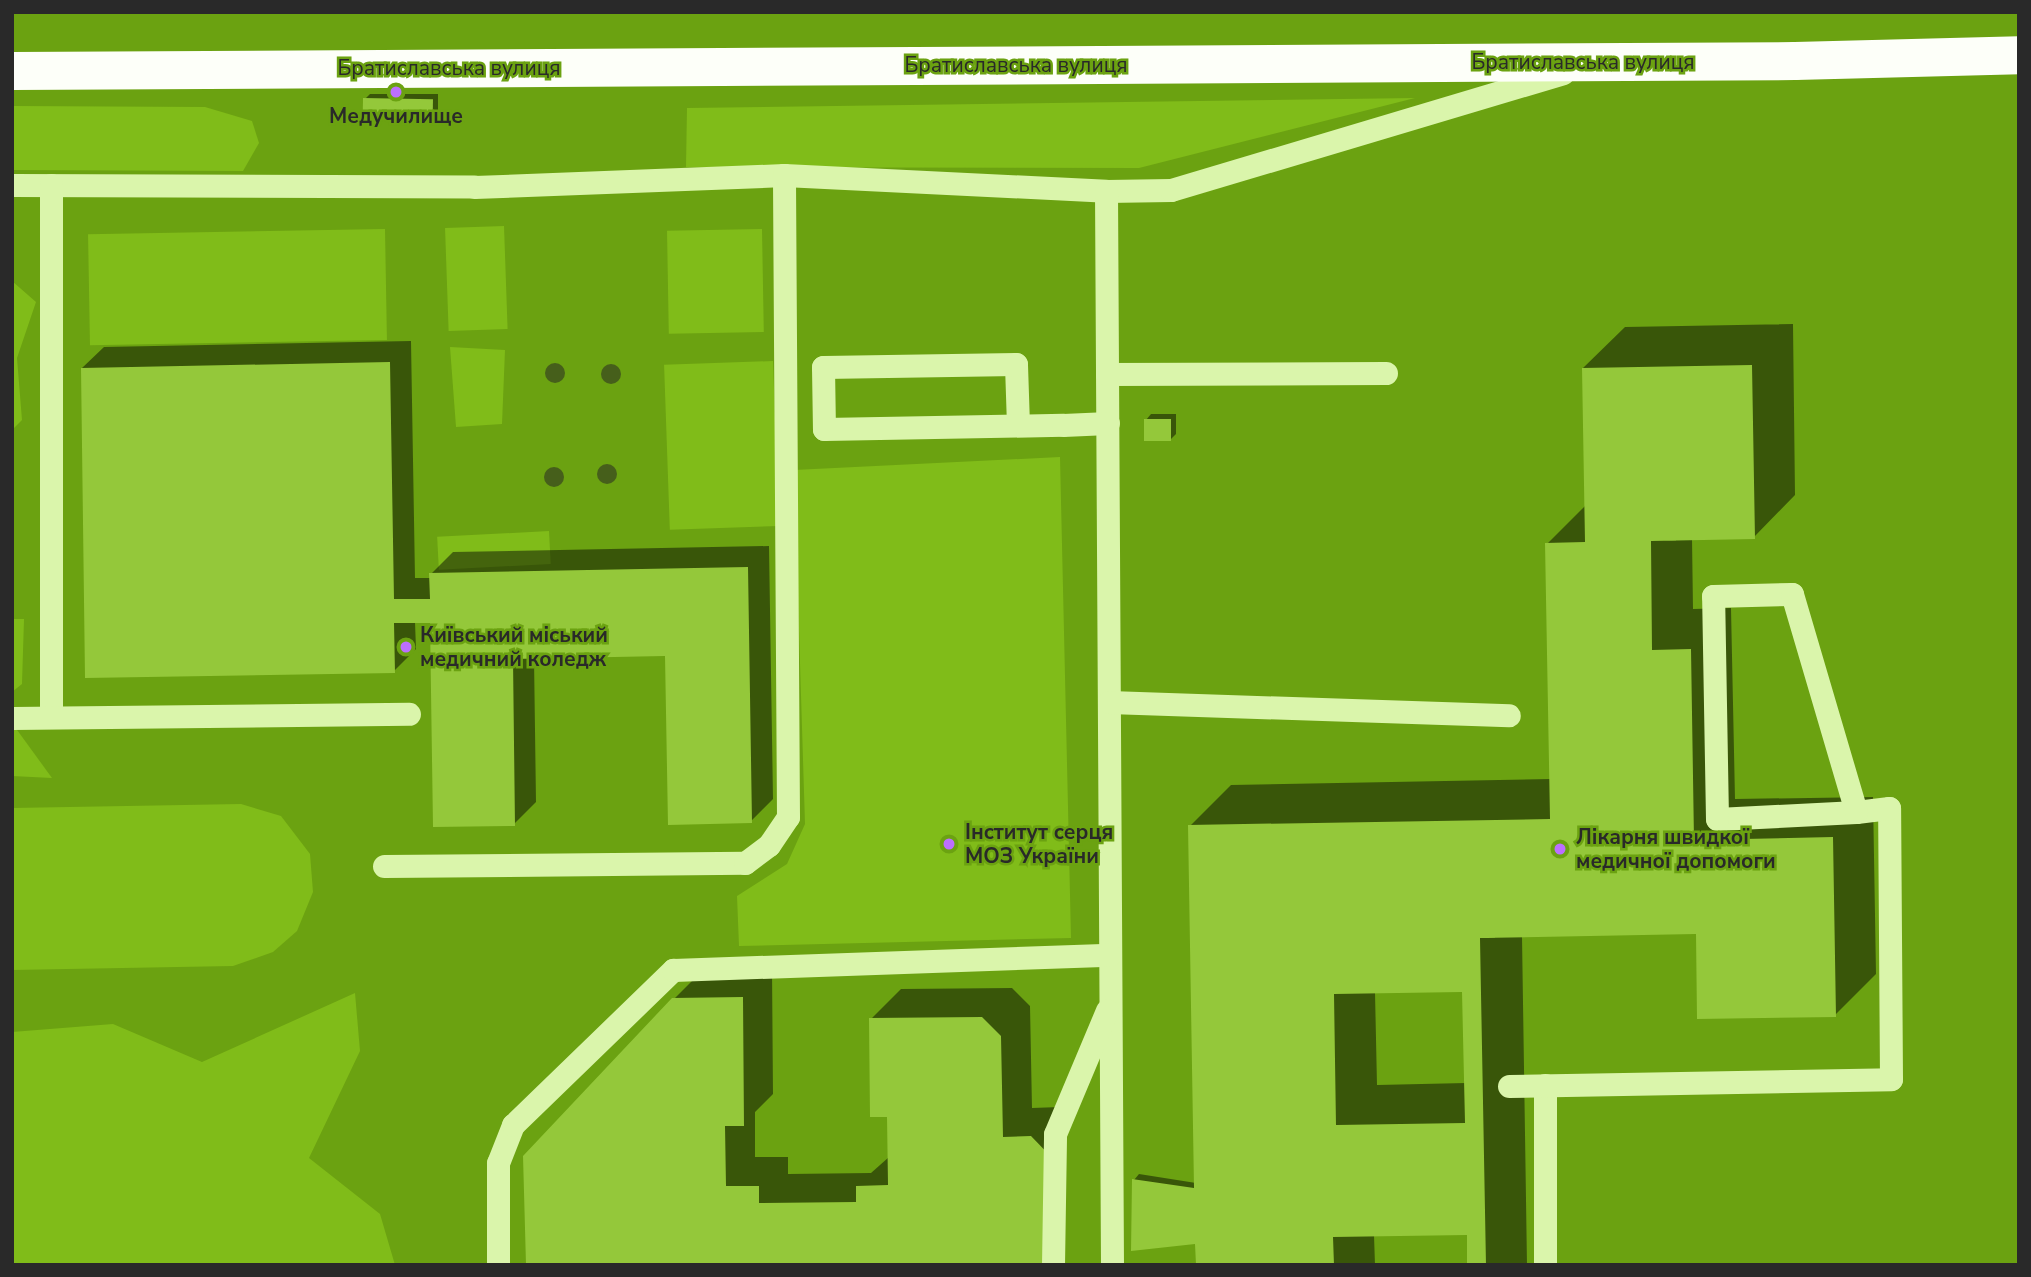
<!DOCTYPE html>
<html>
<head>
<meta charset="utf-8">
<style>
  body { margin:0 }
  #map { position:relative; width:2031px; height:1277px; overflow:hidden; background:#6ba211; font-family:"Nunito Sans",sans-serif }
  div>[style] { position:absolute }
  [style*='--x'] { left:calc(var(--x)*1px); top:calc(var(--y)*1px); width:calc(var(--w)*1px); rotate:calc(var(--a)*1deg) }
  .green>* { inset:0; background:#80bc19; transform-origin:0 0 }
  .shadow>* { inset:0; background:#0007 }
  .building>* { inset:0; background:#94c83a; transform-origin:0 0 }
  .lane>* { height:23px; margin:-11.5px; padding:0 11.5px; transform-origin:11.5px; border-radius:11.5px; background:#daf5ab }
  .primary>* { height:38px; margin:-19px; padding:0 19px; transform-origin:19px; border-radius:19px; background:#fdfff9 }
  .trees>* { width:20px; height:20px; margin:-10px; border-radius:50%; background:#465f1b }
  .dots>* { width:19px; height:19px; translate:-50% -50%; box-sizing:border-box; border:4px solid #6ba211; border-radius:50% }
  span { translate:-50% -50%; white-space:nowrap; text-align:center; line-height:1.15; -webkit-text-stroke:5px #6ba211; paint-order:stroke }
  .street-label { font-size:21px; color:#292929 }
  .poi-label { font-size:21px; color:#292929; font-weight:700 }
  .left { translate:0 -50%; text-align:left }
  .frame { position:absolute; inset:0; border:14px solid #292929; pointer-events:none }
</style>
</head>
<body>
<div id="map">
  <div class="green">
    <div style="clip-path:polygon(1415px 98px,1139px 168px,686px 167px,687px 108px)"></div>
    <div style="clip-path:polygon(12px 106px,205px 107px,252px 121px,259px 143px,243px 171px,12px 170px)"></div>
    <div style="left:504px;top:226px;width:103px;height:59px;rotate:88deg"></div>
    <div style="left:385px;top:229px;width:111px;height:297px;rotate:89deg"></div>
    <div style="left:762px;top:229px;width:103px;height:95px;rotate:89deg"></div>
    <div style="clip-path:polygon(12px 281px,36px 302px,17px 358px,22px 420px,12px 430px)"></div>
    <div style="clip-path:polygon(450px 347px,505px 350px,502px 424px,456px 427px)"></div>
    <div style="left:773px;top:361px;width:165px;height:109px;rotate:88deg"></div>
    <div style="clip-path:polygon(1060px 457px,1071px 938px,739px 946px,737px 896px,787px 864px,805px 824px,794px 470px)"></div>
    <div style="left:549px;top:531px;width:33px;height:112px;rotate:87deg"></div>
    <div style="clip-path:polygon(12px 619px,24px 619px,22px 684px,12px 692px)"></div>
    <div style="clip-path:polygon(12px 723px,52px 778px,12px 776px)"></div>
    <div style="clip-path:polygon(241px 804px,281px 816px,310px 854px,313px 892px,297px 931px,273px 952px,233px 966px,12px 970px,12px 808px)"></div>
    <div style="clip-path:polygon(355px 993px,360px 1051px,309px 1158px,380px 1214px,395px 1265px,12px 1265px,12px 1032px,113px 1024px,202px 1062px)"></div>
  </div>
  <div class="shadow">
    <div style="clip-path:polygon(370px 94px,438px 94px,438px 112px,432px 117px,365px 99px)"></div>
    <div style="clip-path:polygon(evenodd,1793px 324px,1795px 495px,1754px 537px,1692px 538px,1693px 609px,1731px 608px,1735px 799px,1873px 797px,1876px 974px,1835px 1015px,1698px 933px,1522px 936px,1527px 1265px,1469px 1265px,1468px 1233px,1374px 1235px,1375px 1265px,1197px 1265px,1197px 1242px,1134px 1180px,1139px 1174px,1196px 1183px,1190px 826px,1231px 785px,1551px 779px,1547px 544px,1586px 505px,1583px 368px,1625px 327px,1793px 324px,1464px 990px,1466px 1083px,1377px 1085px,1375px 992px,1464px 990px)"></div>
    <div style="clip-path:polygon(411px 341px,415px 578px,431px 578px,431px 574px,453px 552px,769px 546px,773px 799px,751px 821px,666px 654px,534px 657px,536px 802px,514px 824px,432px 621px,415px 622px,416px 649px,394px 671px,82px 368px,104px 347px)"></div>
    <div style="clip-path:polygon(1151px 414px,1176px 414px,1176px 434px,1171px 439px,1146px 420px)"></div>
    <div style="clip-path:polygon(772px 968px,773px 1094px,755px 1112px,755px 1157px,788px 1157px,788px 1174px,871px 1173px,889px 1157px,889px 1115px,871px 1019px,901px 989px,1012px 988px,1030px 1006px,1032px 1108px,1060px 1107px,1064px 1265px,528px 1265px,674px 999px,704px 969px)"></div>
  </div>
  <div class="building">
    <div style="left:363px;top:98px;width:70px;height:20px;rotate:1deg"></div>
    <div style="clip-path:polygon(390px 362px,394px 599px,430px 599px,429px 573px,748px 567px,752px 823px,668px 825px,665px 656px,513px 659px,515px 826px,433px 827px,430px 623px,394px 623px,395px 673px,85px 678px,81px 368px)"></div>
    <div style="clip-path:polygon(evenodd,1752px 365px,1755px 539px,1651px 541px,1652px 650px,1691px 649px,1694px 840px,1833px 837px,1836px 1017px,1697px 1019px,1696px 934px,1480px 938px,1486px 1265px,1467px 1265px,1467px 1235px,1333px 1237px,1334px 1265px,1196px 1265px,1195px 1244px,1131px 1251px,1132px 1179px,1194px 1188px,1188px 825px,1550px 819px,1545px 543px,1585px 542px,1582px 368px,1752px 365px,1462px 992px,1465px 1123px,1336px 1125px,1334px 994px,1462px 992px)"></div>
    <div style="left:1144px;top:419px;width:27px;height:22px"></div>
    <div style="clip-path:polygon(743px 997px,744px 1126px,725px 1126px,726px 1186px,759px 1186px,759px 1203px,856px 1202px,856px 1186px,888px 1185px,887px 1117px,870px 1117px,869px 1018px,982px 1017px,1001px 1036px,1003px 1137px,1031px 1136px,1059px 1165px,1060px 1265px,526px 1265px,523px 1156px,672px 998px)"></div>
  </div>
  <div class="lane">
    <div style="--x:12;--y:185;--w:462;--a:0.2"></div>
    <div style="--x:474;--y:187;--w:310;--a:-2.2"></div>
    <div style="--x:784;--y:175;--w:322;--a:2.8"></div>
    <div style="--x:1106;--y:191;--w:65;--a:-0.9"></div>
    <div style="--x:1171;--y:190;--w:409;--a:-16.6"></div>
    <div style="--x:51;--y:185;--w:531;--a:90"></div>
    <div style="--x:1106;--y:191;--w:1074;--a:89.68"></div>
    <div style="--x:1107;--y:374;--w:279;--a:-0.2"></div>
    <div style="--x:1018;--y:425;--w:61;--a:-91.9"></div>
    <div style="--x:1016;--y:364;--w:193;--a:179.1"></div>
    <div style="--x:823;--y:367;--w:62;--a:89.1"></div>
    <div style="--x:824;--y:429;--w:239;--a:-1"></div>
    <div style="--x:1063;--y:425;--w:45;--a:-2.5"></div>
    <div style="--x:1109;--y:702;--w:400;--a:1.9"></div>
    <div style="--x:12;--y:718;--w:397;--a:-0.6"></div>
    <div style="--x:384;--y:866;--w:361;--a:-0.5"></div>
    <div style="--x:745;--y:863;--w:30;--a:-37"></div>
    <div style="--x:769;--y:845;--w:34;--a:-56"></div>
    <div style="--x:788;--y:817;--w:642;--a:-90.36"></div>
    <div style="--x:1545;--y:1085;--w:180;--a:90"></div>
    <div style="--x:1509;--y:1086;--w:382;--a:-1"></div>
    <div style="--x:1891;--y:1079;--w:271;--a:-90.4"></div>
    <div style="--x:1889;--y:808;--w:33;--a:173"></div>
    <div style="--x:1856;--y:812;--w:139;--a:177.1"></div>
    <div style="--x:1717;--y:819;--w:223;--a:-91"></div>
    <div style="--x:1713;--y:596;--w:79;--a:-1.5"></div>
    <div style="--x:1792;--y:594;--w:227;--a:73.6"></div>
    <div style="--x:498;--y:1265;--w:102;--a:-90"></div>
    <div style="--x:498;--y:1163;--w:41;--a:-68.5"></div>
    <div style="--x:513;--y:1125;--w:223;--a:-44.1"></div>
    <div style="--x:673;--y:970;--w:437;--a:-2"></div>
    <div style="--x:1053;--y:1265;--w:131;--a:-89.1"></div>
    <div style="--x:1055;--y:1134;--w:134;--a:-67.2"></div>
  </div>
  <div class="primary">
    <div style="--x:12;--y:71;--w:1783;--a:-0.32"></div>
    <div style="--x:1795;--y:61;--w:224;--a:-1.5"></div>
  </div>
  <div class="trees">
    <div style="left:555px;top:373px"></div>
    <div style="left:611px;top:374px"></div>
    <div style="left:607px;top:474px"></div>
    <div style="left:554px;top:477px"></div>
  </div>
  <div class="dots">
    <div style="left:396px;top:92px;background:#bc6fff"></div>
    <div style="left:406px;top:647px;background:#bc6fff"></div>
    <div style="left:949px;top:844px;background:#bc6fff"></div>
    <div style="left:1560px;top:849px;background:#bc6fff"></div>
  </div>
  <div class="street-label">
    <span style="left:1583px;top:62px">Братиславська вулиця</span>
    <span style="left:1016px;top:65px">Братиславська вулиця</span>
    <span style="left:449px;top:68px">Братиславська вулиця</span>
  </div>
  <div class="poi-label">
    <span style="left:396px;top:116px">Медучилище</span>
    <span class="left" style="left:420px;top:647px">Київський міський<br>медичний коледж</span>
    <span class="left" style="left:965px;top:844px">Інститут серця<br>МОЗ України</span>
    <span class="left" style="left:1576px;top:849px">Лікарня швидкої<br>медичної допомоги</span>
  </div>
  <div class="frame"></div>
</div>
</body>
</html>
